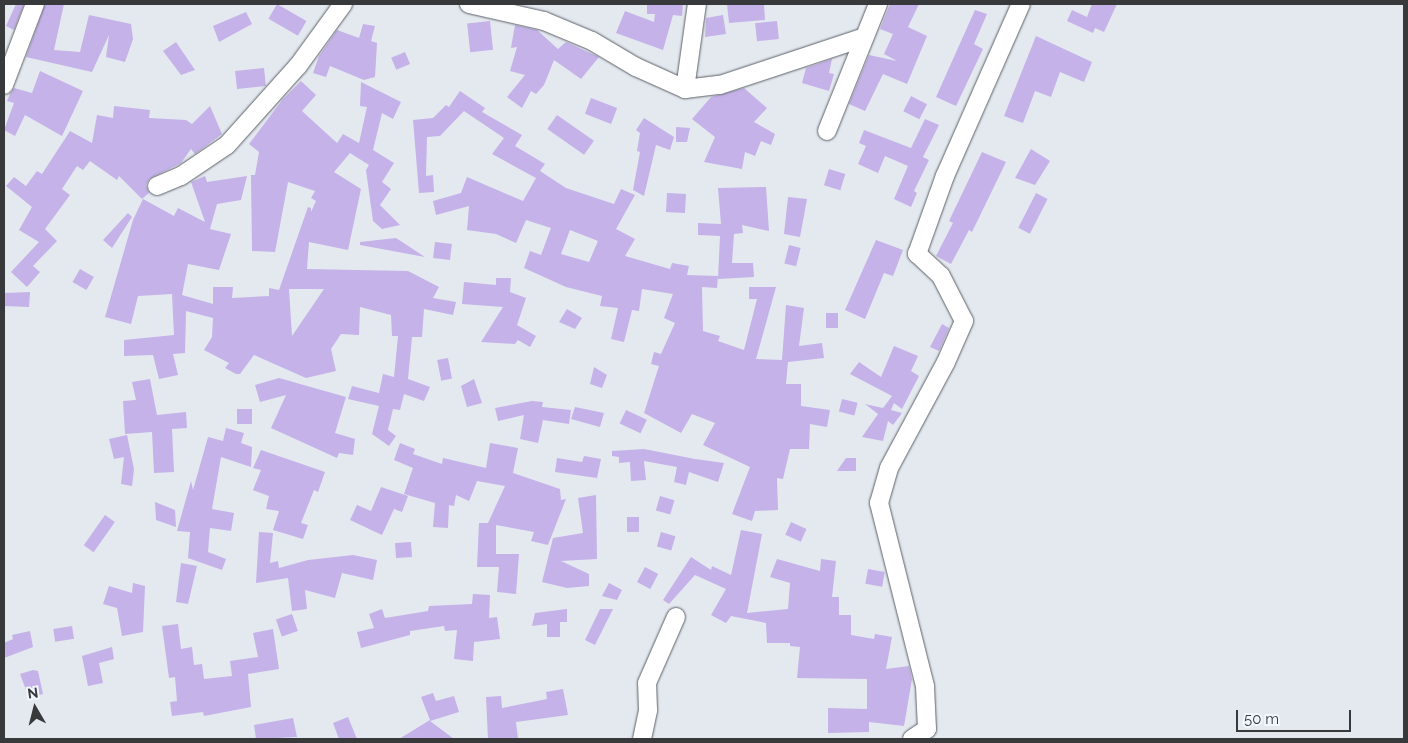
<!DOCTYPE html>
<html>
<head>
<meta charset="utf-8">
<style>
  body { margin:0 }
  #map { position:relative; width:1408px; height:743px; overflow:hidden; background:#e4e9f0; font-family:Raleway,sans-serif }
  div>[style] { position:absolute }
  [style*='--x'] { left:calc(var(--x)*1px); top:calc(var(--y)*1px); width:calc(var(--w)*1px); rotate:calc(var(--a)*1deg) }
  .building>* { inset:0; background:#c4b2e9; transform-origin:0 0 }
  .roads { filter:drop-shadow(0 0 1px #5c6066) drop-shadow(0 0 1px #5c6066) }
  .minor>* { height:18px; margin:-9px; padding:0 9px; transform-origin:9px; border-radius:9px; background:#fff }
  span { translate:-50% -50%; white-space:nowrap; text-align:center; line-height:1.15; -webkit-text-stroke:4.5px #f2f7fe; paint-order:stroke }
  .frame { position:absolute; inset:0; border:5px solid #37393b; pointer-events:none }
  .north { position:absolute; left:10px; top:683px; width:50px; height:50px; -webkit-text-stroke:4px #f2f7fe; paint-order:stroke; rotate:352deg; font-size:14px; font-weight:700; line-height:20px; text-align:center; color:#37393b }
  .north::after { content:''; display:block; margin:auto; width:18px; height:22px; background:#37393b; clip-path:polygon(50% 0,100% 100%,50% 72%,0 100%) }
  .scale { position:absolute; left:1236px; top:710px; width:115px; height:22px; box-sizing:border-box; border:2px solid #37393b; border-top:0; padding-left:6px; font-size:15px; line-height:18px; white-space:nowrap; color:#37393b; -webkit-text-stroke:4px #f2f7fe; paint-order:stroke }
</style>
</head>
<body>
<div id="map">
  <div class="building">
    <div style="clip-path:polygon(16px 4px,24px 4px,14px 30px,6px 26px)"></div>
    <div style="clip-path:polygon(45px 4px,64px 4px,54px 50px,80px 52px,89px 15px,131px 24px,133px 39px,125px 62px,106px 57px,109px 35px,92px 72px,26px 57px)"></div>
    <div style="left:277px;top:4px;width:34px;height:17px;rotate:30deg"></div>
    <div style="clip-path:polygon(647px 4px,683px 4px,682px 16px,673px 15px,663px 50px,616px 33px,625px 11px,654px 22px,655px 14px,647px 14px)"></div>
    <div style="clip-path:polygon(727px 4px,764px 4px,765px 20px,729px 23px)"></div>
    <div style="clip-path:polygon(890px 4px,919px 4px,908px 27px,927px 36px,907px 84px,883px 74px,865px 111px,849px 104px,869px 55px,897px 61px,884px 54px,893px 34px,880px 29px)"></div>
    <div style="clip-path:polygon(1092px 4px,1117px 4px,1104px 32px,1095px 28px,1093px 33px,1067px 21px,1072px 10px,1087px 17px)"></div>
    <div style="clip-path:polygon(975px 10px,987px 14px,974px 44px,983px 49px,956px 106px,936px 97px)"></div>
    <div style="clip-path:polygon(246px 12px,252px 24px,219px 42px,213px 26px)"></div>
    <div style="clip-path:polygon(723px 15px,726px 34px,705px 37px,706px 18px)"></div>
    <div style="left:490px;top:21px;width:29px;height:23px;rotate:84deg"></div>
    <div style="left:777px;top:21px;width:18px;height:22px;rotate:84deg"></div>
    <div style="clip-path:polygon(363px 24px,375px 26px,371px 41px,377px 43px,375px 77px,364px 80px,330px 66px,326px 77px,313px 73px,319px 56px,337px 30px,359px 38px)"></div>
    <div style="clip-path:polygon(515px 25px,537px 30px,558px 49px,566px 42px,599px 57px,581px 79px,554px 60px,544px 85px,536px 94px,531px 91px,522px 108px,507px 97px,525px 75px,510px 71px,517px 47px,511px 48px)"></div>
    <div style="clip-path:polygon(1036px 36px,1092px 62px,1084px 82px,1060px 72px,1051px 97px,1035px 91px,1023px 123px,1004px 116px)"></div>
    <div style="clip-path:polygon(176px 42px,195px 70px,181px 75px,163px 51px)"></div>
    <div style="left:405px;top:52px;width:13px;height:15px;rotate:67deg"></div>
    <div style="clip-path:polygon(832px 59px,829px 73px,834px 74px,829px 91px,802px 83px,806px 68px)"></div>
    <div style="left:264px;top:68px;width:18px;height:29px;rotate:84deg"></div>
    <div style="clip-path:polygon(40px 71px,83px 91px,62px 136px,25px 115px,15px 136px,4px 130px,14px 103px,7px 101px,10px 94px,14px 88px,32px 93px)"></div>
    <div style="clip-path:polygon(evenodd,301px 81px,316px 95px,302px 111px,337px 143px,343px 134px,359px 143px,367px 107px,360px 106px,361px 82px,401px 102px,393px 119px,382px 113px,373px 150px,394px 163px,382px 182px,391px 189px,380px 205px,400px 225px,382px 229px,373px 221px,366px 170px,369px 165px,350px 153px,334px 172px,361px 189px,348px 250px,309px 242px,307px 269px,408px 271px,439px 287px,433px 298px,456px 302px,453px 315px,424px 309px,422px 337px,412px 337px,408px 379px,430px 387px,424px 401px,404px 394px,400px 410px,393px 409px,388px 430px,396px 436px,389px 446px,372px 434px,379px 406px,348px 399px,352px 386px,379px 393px,383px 374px,394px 377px,398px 336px,392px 336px,391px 315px,360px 307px,359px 335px,341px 334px,331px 349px,336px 371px,306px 378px,254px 355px,240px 374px,236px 374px,225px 368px,229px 363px,204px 350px,212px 337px,213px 318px,186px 311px,185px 353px,173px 354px,178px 375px,159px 379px,153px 355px,124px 356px,124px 340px,174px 335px,172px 294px,138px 296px,131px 324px,105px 317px,133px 220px,143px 199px,174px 216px,178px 208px,205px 222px,191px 182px,205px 176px,207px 182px,247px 176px,241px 200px,217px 204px,210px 229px,231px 234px,219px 270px,188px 264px,182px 295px,213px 304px,213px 287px,233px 287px,232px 298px,269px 296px,269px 288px,279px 290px,308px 207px,311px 208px,311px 212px,316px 201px,311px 198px,315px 191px,288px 182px,275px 252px,252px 251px,251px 175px,255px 175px,259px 152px,249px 144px,283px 99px,301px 81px,289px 289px,324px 289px,292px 336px,289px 289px)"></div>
    <div style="clip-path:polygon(744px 88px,767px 108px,754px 122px,775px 134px,771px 145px,761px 141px,755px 156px,745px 152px,742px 169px,704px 162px,715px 137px,692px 119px,711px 97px)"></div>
    <div style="clip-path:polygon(evenodd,460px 91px,485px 108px,482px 112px,522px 135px,515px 146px,545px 164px,540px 171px,566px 188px,614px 204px,621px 189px,635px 195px,616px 229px,635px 239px,625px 256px,670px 269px,672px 263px,689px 266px,687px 275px,718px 276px,717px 288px,702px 287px,703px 331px,720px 336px,718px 341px,744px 350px,757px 299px,749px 299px,749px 287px,776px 287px,756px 359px,782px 360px,786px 305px,804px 308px,799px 346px,822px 343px,824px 358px,788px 362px,786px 384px,801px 384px,801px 406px,830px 410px,827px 427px,810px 424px,809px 449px,790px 449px,783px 479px,777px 478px,778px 510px,755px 511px,752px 521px,732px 514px,750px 467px,703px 445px,715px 423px,692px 414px,681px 433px,644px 413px,659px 366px,651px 364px,654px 352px,661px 354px,675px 323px,664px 318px,673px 294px,642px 289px,639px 311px,632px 310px,624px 342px,611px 339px,618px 308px,600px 306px,602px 296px,566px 287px,524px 268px,530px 251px,541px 255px,551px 228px,526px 220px,516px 243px,496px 234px,467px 230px,469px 206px,436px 215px,433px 201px,461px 193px,467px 177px,523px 201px,536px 178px,492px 154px,504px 138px,464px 111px,440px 136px,427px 137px,426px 176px,433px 175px,434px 192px,419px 193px,413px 120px,433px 118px,446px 105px,449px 107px,460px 91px,570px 230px,598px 241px,589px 262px,561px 254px,570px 230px)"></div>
    <div style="left:911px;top:96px;width:18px;height:17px;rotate:27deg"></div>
    <div style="left:591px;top:98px;width:28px;height:17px;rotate:21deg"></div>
    <div style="clip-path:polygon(114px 106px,150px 110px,149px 118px,186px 120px,192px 124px,210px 106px,222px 134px,195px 154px,191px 149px,181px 163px,149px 179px,146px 185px,149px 193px,142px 199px,119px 176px,117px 180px,90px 161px,83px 170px,77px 166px,62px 189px,70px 195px,45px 229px,57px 241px,33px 266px,40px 272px,27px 287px,11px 272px,39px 242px,19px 230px,32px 207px,6px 186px,14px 177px,26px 186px,37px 171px,42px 174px,70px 131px,92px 143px,97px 115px,113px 118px)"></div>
    <div style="left:557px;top:115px;width:45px;height:17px;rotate:35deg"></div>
    <div style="clip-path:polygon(644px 118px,674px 137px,670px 150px,656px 145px,644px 196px,633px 190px,640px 152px,637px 151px,640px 133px,636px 130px)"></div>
    <div style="clip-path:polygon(925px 119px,939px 125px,923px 157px,929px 160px,914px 191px,917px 193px,911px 207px,894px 199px,908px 166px,885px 156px,878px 173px,858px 164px,866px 146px,859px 143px,864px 130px,911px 148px)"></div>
    <div style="clip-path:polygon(676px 127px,690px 128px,687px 142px,676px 142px)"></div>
    <div style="clip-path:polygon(1031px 149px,1050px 161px,1035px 185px,1015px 178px)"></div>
    <div style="clip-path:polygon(982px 152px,1006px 162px,972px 232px,969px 230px,951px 264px,936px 256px,953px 223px,949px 221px)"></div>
    <div style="left:829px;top:169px;width:17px;height:17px;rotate:17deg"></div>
    <div style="clip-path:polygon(766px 187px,769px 231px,742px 225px,743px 233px,734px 234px,732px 263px,753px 263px,754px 277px,718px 279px,720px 236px,698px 235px,698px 223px,721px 224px,718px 188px)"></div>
    <div style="left:667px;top:193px;width:19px;height:19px;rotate:3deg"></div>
    <div style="left:1036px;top:193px;width:13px;height:39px;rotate:27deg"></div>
    <div style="clip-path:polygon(788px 197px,807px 199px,800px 237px,784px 234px)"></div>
    <div style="clip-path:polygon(128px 213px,132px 217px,112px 248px,103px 240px)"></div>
    <div style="clip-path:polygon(396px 238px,425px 257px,360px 245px,360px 242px)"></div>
    <div style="clip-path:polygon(876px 240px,903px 250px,893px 276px,884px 273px,865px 319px,845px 310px)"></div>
    <div style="left:435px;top:242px;width:17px;height:16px;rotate:7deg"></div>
    <div style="left:789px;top:245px;width:12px;height:19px;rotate:14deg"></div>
    <div style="left:80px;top:269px;width:16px;height:15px;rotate:30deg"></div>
    <div style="clip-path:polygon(496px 278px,511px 278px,510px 292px,526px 298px,517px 325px,536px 336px,530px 347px,518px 340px,515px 344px,481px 342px,503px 307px,462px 304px,464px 282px,496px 285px)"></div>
    <div style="clip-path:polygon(30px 292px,29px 307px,4px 306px,4px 293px)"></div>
    <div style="clip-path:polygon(567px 309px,582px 318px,575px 329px,559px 322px)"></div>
    <div style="left:826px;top:313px;width:12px;height:15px"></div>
    <div style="clip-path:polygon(942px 324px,949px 328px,939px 351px,930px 347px)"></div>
    <div style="clip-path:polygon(894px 346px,918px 356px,911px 371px,919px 376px,902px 409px,894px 403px,891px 410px,902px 413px,893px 425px,888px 421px,883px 441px,862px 437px,878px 414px,865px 404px,883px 408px,892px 396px,850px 374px,859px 362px,881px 377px)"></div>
    <div style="left:448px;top:358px;width:21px;height:11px;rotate:79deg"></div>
    <div style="clip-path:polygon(594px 367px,607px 375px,602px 388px,590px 384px)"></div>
    <div style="clip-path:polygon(279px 378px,346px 397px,335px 433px,355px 439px,353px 455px,339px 453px,337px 458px,271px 428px,286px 395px,260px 402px,255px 385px)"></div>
    <div style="clip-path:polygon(150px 379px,157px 415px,186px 412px,187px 428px,172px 429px,174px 472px,154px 473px,152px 432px,125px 434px,123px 401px,136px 400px,132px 382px)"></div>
    <div style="clip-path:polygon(474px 379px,482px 403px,467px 407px,461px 386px)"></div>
    <div style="left:842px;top:399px;width:16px;height:13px;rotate:14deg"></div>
    <div style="clip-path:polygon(532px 401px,543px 402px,542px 407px,571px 410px,569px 424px,543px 420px,538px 443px,520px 439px,524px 415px,498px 421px,495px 408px)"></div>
    <div style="clip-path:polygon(575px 407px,604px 413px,600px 427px,571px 419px)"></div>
    <div style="left:237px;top:409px;width:15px;height:15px"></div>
    <div style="left:626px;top:410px;width:23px;height:15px;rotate:25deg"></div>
    <div style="clip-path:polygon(226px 428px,244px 433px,241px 443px,252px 447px,251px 467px,221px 457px,212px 509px,234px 513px,231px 531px,210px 528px,208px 552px,226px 559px,222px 570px,188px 558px,190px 532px,177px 531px,191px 481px,193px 490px,208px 437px,223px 441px)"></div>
    <div style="clip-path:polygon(127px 435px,134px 469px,132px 486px,121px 484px,124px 457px,114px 459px,109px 439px)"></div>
    <div style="clip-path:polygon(400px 443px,415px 449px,413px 454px,442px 464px,443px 458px,486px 468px,490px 443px,518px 448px,513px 473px,560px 489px,561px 500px,566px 499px,548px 545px,531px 541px,534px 532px,496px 525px,496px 554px,519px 554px,516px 594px,497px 592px,499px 567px,477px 567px,479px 523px,488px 523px,505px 486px,477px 481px,469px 501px,456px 495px,454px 506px,449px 505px,448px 528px,433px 527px,435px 503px,404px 494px,413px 468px,394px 460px)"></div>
    <div style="clip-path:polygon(644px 449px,695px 459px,724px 463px,718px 482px,689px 472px,686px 485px,674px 482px,677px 467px,644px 461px,646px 480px,631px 481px,630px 462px,619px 463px,619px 457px,612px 456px,612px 451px)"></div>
    <div style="clip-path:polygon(261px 450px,325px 472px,318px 492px,314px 490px,301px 523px,308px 525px,303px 539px,273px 530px,279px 511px,266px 509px,269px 496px,253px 490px,261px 470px,253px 468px)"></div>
    <div style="clip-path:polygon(584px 456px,601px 459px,597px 478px,555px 472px,557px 458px,582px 462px)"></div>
    <div style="clip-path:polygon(846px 458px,856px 458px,856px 471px,837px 471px)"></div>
    <div style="clip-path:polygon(381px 487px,408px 496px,402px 512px,394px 509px,382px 535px,350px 520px,357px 505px,371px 511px)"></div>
    <div style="clip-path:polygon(596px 495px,597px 559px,561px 561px,589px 574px,589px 586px,567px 588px,542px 582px,553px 538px,583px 533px,578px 498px)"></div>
    <div style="left:660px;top:496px;width:15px;height:15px;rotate:16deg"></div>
    <div style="clip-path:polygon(155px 502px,175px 510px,176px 527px,156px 520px)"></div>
    <div style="left:105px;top:515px;width:12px;height:37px;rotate:35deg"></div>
    <div style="left:627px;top:517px;width:12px;height:15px"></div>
    <div style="left:791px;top:522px;width:17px;height:14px;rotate:24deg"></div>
    <div style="clip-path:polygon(741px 530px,762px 534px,747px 613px,788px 609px,790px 583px,770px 577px,777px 559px,820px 571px,821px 559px,836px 561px,832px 597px,839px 597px,839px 615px,851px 615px,851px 635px,874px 639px,875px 634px,892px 637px,886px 669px,909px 666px,912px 679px,904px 726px,869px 722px,869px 732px,828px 733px,828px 708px,867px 709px,867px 679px,797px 678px,800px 647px,790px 646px,790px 643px,767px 643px,766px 623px,731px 616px,726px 623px,711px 615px,726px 589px,695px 575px,669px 604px,663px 600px,691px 557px,711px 570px,712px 566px,731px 575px)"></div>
    <div style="clip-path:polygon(259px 532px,273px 533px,270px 563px,278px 561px,279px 568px,308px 560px,353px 555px,377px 560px,373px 580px,342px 573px,335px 598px,305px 590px,307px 609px,292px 611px,288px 578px,256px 583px)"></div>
    <div style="left:661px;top:532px;width:15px;height:15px;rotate:16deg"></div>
    <div style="left:411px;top:542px;width:15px;height:16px;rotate:86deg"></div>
    <div style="clip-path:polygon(181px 563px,197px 566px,188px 604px,176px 602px)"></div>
    <div style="left:645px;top:567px;width:15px;height:17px;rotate:28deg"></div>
    <div style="left:868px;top:569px;width:17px;height:15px;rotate:10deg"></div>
    <div style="clip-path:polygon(133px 583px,145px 586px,143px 632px,122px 636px,117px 608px,103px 604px,109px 586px,132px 593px)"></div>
    <div style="clip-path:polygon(609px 583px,622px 590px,617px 600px,602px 596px)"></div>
    <div style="clip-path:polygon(473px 594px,490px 595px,489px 618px,497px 617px,500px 639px,474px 642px,473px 661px,454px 659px,457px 630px,445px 631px,444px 626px,410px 631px,410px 635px,361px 648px,357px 632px,374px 628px,369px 614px,382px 609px,385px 618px,428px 611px,429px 606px,472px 604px)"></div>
    <div style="clip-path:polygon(567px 609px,567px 622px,560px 622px,560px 637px,547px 637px,547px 624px,532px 626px,535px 613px)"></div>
    <div style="clip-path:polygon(600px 609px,613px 609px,595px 645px,585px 640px)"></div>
    <div style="left:292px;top:614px;width:18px;height:17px;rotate:71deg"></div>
    <div style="clip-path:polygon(178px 624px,181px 649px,192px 647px,194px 665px,202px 664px,204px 679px,232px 676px,230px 661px,258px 657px,253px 633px,273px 629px,279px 669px,248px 674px,251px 707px,204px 716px,203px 712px,172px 716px,170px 702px,177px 701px,175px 677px,169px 678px,162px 626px)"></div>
    <div style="left:72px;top:626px;width:13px;height:19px;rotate:81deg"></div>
    <div style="clip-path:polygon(30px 631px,33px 647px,4px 658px,4px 643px,13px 639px,12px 635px)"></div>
    <div style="clip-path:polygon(112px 647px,114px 659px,99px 663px,103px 683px,88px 686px,82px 656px)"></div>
    <div style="clip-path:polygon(33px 670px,38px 671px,43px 694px,29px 698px,20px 674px)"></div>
    <div style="clip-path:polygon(563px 689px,568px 715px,516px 722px,518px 739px,488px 739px,486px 697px,501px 696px,502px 708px,547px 699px,546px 692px)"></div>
    <div style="clip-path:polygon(433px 693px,436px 701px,454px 696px,459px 712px,430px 721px,454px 739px,399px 739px,430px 720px,421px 697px)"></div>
    <div style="clip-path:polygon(348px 717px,357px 739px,339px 739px,333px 723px)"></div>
    <div style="clip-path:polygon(293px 718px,297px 737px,256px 739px,254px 725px)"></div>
  </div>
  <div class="roads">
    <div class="minor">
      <div style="--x:469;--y:4;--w:77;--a:12.8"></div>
      <div style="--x:544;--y:21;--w:52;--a:22.6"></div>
      <div style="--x:592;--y:41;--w:51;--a:30.6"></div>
      <div style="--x:636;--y:67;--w:54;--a:24.2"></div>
      <div style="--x:685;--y:89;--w:35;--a:-7"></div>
      <div style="--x:720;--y:85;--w:150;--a:-18.3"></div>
      <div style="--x:4;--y:85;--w:87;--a:-69.1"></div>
      <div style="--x:685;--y:89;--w:86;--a:-82"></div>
      <div style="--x:827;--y:131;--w:137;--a:-68.1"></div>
      <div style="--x:157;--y:186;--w:26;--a:-23"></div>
      <div style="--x:181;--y:176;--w:55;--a:-34"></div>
      <div style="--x:227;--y:145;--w:106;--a:-48.1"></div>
      <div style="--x:298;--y:66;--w:77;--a:-54"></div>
      <div style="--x:642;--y:739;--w:30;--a:-78"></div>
      <div style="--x:648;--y:710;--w:27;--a:-92"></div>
      <div style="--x:647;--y:683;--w:72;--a:-66.3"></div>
      <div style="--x:912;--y:739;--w:18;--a:-34"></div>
      <div style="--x:927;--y:729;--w:43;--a:-92.7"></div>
      <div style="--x:925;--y:686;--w:189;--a:-104.1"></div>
      <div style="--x:879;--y:503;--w:36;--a:-74"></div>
      <div style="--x:889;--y:468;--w:120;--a:-61.7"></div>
      <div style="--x:946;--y:362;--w:45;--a:-66.3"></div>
      <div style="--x:964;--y:321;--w:51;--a:-117.1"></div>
      <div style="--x:941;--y:276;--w:33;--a:-137"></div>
      <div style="--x:917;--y:254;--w:83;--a:-70.3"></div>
      <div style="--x:945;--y:176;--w:188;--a:-66.2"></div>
    </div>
  </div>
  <div class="frame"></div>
  <div class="north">N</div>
  <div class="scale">50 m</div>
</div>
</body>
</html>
